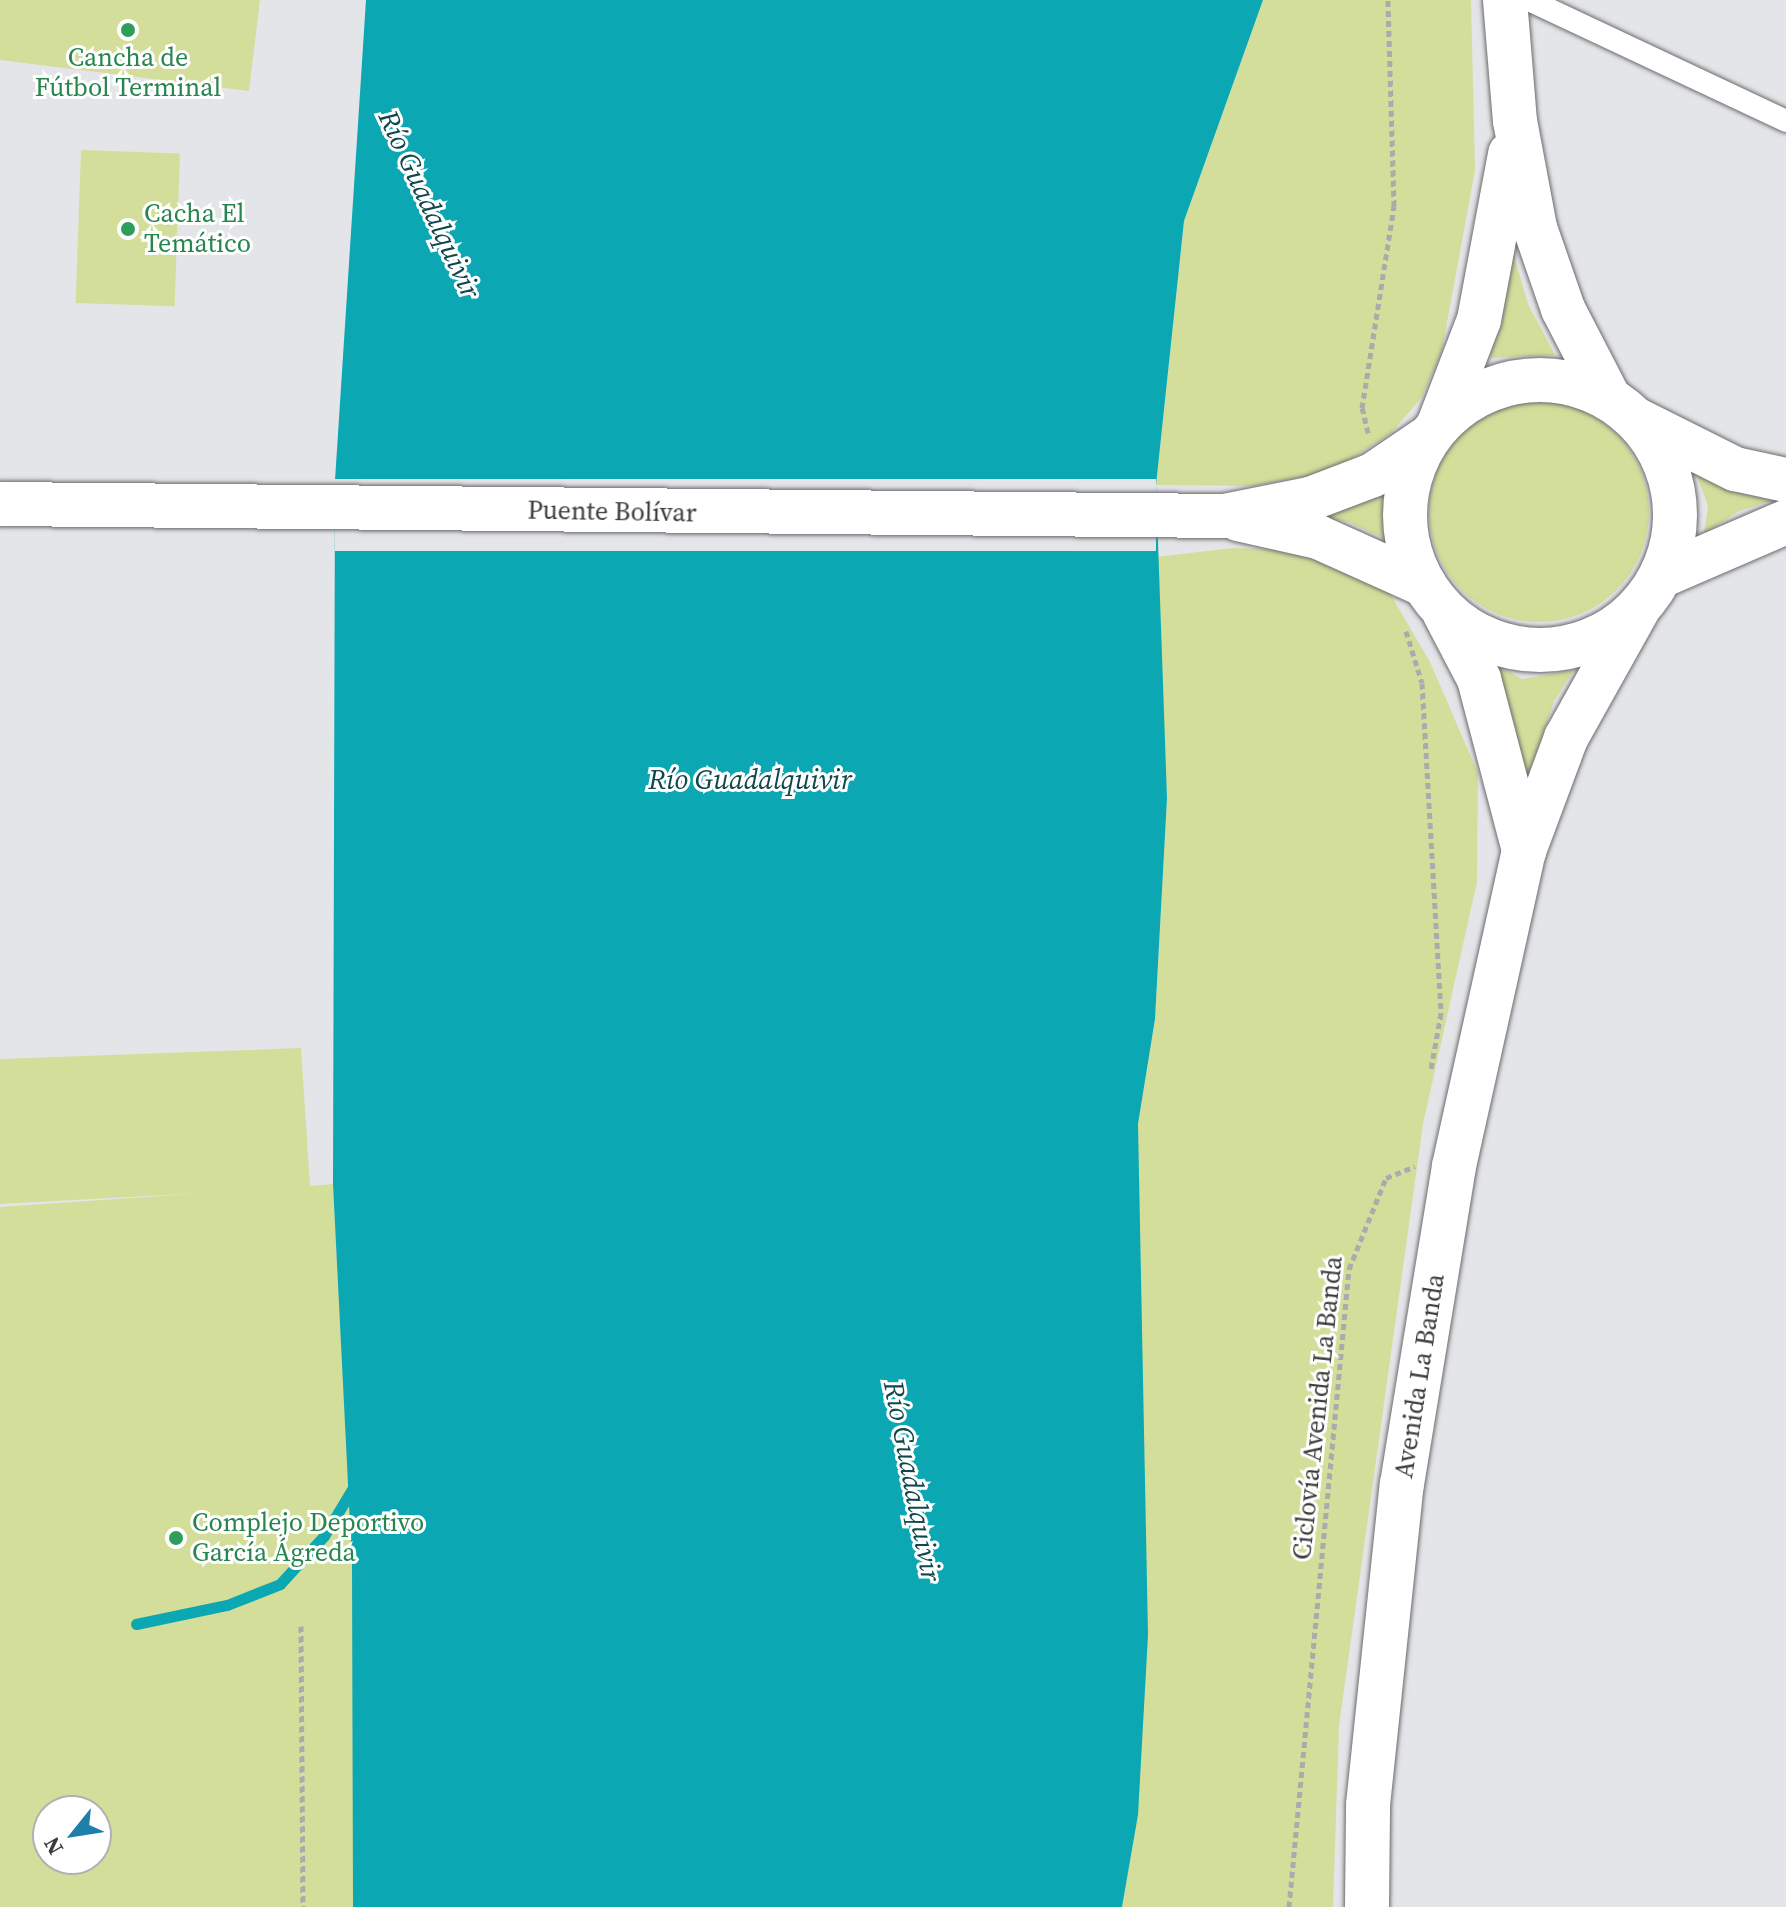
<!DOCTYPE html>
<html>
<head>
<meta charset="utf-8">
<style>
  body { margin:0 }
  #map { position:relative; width:1786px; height:1907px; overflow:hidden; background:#e4e5e8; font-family:"Source Serif 4",serif }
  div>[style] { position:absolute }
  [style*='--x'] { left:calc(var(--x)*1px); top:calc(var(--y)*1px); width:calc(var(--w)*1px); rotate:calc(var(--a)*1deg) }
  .green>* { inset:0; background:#d3de9b; transform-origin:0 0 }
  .round { border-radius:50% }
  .water>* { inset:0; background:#0ba7b2 }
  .pier>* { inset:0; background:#e4e5e8; transform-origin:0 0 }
  .stream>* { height:11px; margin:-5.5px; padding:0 5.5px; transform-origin:5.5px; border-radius:5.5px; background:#0ba7b2 }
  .path>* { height:5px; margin-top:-2.5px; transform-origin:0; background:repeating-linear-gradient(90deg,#aaabad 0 6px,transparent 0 10px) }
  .roads { filter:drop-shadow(0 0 2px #6b6c6f) drop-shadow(0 0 2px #6b6c6f) }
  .service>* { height:22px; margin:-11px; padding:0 11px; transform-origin:11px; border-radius:11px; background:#fff }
  .tertiary>* { height:44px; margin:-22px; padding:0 22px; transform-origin:22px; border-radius:22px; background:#fff }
  .secondary>* { height:44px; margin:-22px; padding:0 22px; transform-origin:22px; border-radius:22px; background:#fff }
  .secondary>.ring { margin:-22px; padding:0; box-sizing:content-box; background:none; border:44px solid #fff; border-radius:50% }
  .dots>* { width:22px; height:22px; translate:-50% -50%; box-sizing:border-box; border:4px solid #fff; border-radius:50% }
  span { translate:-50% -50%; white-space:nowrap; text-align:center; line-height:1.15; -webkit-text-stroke:6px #fff; paint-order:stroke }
  .leisure-label { font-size:26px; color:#27864d }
  .left { translate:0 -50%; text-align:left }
  .street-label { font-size:26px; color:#3c3c3d }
  .water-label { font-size:28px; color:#0e484c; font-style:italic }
  .north { position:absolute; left:32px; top:1795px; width:80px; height:80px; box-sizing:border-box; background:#fff; border:2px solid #b1b1b1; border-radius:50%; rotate:240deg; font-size:22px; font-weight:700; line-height:32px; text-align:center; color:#3c3c3d }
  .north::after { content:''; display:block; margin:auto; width:28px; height:36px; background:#1e7fab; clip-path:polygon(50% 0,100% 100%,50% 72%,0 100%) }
</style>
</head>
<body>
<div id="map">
  <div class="green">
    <div style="clip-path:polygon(0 0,260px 0,249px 91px,0 60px)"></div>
    <div style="clip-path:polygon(1263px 0,1471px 0,1475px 170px,1442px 350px,1422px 397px,1391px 433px,1333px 471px,1253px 486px,1156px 485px,1184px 221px)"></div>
    <div style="left:81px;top:150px;width:99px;height:153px;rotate:2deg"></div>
    <div style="clip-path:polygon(1503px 218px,1528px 304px,1555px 355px,1490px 358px,1501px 301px)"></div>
    <div class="round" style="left:1429px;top:402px;width:220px;height:220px"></div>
    <div style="clip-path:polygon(1695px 470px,1784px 497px,1739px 511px,1704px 534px,1708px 506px)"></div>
    <div style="clip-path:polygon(1387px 491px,1392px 542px,1348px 522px,1310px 515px)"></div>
    <div style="clip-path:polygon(1233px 548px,1326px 551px,1381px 578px,1430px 662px,1478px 773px,1477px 882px,1423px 1124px,1339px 1726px,1333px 1907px,1122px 1907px,1138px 1815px,1138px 1124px,1155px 1019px,1167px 798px,1156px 557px)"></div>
    <div style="clip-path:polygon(1480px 656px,1522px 679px,1574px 670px,1554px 701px,1522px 799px)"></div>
    <div style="clip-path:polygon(evenodd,301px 1048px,310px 1186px,333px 1184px,353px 1569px,353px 1907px,0 1907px,0 1207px,203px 1193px,0 1204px,0 1059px,301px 1048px,48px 1811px,96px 1811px,96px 1859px,48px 1859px,48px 1811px)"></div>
  </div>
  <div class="water">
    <div style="clip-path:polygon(366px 0,1263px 0,1184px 221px,1156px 485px,1167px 798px,1155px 1019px,1138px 1124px,1148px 1635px,1138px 1815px,1122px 1907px,353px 1907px,352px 1564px,333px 1184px,335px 480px)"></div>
  </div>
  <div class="pier">
    <div style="left:335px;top:479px;width:821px;height:72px"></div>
  </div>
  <div class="stream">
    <div style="--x:136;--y:1624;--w:93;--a:-11.8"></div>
    <div style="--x:227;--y:1605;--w:57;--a:-21.6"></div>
    <div style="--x:280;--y:1584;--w:65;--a:-47.5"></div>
    <div style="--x:324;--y:1536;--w:64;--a:-59"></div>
  </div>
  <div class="path">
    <div style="--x:1368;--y:433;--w:26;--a:-103"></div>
    <div style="--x:1362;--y:408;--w:205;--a:-81"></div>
    <div style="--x:1394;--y:206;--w:206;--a:-91.7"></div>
    <div style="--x:1406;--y:631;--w:54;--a:72.9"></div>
    <div style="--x:1422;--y:683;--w:331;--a:86.7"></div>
    <div style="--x:1441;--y:1013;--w:57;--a:100.1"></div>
    <div style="--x:301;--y:1626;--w:281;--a:89.6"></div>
    <div style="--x:1289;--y:1907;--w:641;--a:-84.63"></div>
    <div style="--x:1349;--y:1269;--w:98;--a:-67.9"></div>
    <div style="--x:1386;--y:1178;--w:31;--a:-22"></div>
  </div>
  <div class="roads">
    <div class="service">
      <div style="--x:1529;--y:0;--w:284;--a:25.2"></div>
    </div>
    <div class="tertiary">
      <div style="--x:1505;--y:0;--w:121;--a:85.3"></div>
      <div style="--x:1515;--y:121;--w:109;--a:79.4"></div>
      <div style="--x:1535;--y:228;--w:86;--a:70.9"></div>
      <div style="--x:1563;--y:309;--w:100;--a:62.7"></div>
      <div style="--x:1439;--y:424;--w:111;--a:-69"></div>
      <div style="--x:1479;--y:320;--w:169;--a:-79.4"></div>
    </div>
    <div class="secondary">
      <div class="ring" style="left:1405px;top:380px;width:226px;height:226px"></div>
      <div style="--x:1637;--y:420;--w:110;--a:26.6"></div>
      <div style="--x:1735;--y:469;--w:52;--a:12.2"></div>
      <div style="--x:0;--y:504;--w:1224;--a:0.56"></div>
      <div style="--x:1224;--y:516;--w:88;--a:-11.2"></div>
      <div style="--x:1310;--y:499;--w:67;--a:-20.9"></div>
      <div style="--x:1373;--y:475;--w:68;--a:-34.2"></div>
      <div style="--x:1238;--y:519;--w:82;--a:12.7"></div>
      <div style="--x:1318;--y:537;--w:117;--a:24.2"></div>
      <div style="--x:1661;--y:576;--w:136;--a:-23.4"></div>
      <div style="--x:1444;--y:612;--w:76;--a:62.4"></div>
      <div style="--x:1479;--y:679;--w:178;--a:75.3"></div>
      <div style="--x:1367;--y:1907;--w:102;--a:-89.4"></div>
      <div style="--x:1368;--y:1805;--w:323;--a:-84"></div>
      <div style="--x:1402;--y:1484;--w:322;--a:-80.7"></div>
      <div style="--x:1454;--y:1166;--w:323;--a:-77.5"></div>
      <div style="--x:1524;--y:851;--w:121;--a:-69.6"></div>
      <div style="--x:1566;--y:738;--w:148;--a:-60.8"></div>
    </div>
  </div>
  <div class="dots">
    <div style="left:128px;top:30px;background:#2e9e5b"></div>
    <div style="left:128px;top:229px;background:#2e9e5b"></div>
    <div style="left:176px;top:1538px;background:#2e9e5b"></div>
  </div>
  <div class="leisure-label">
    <span style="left:128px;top:73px">Cancha de<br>Fútbol Terminal</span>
    <span class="left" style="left:144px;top:229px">Cacha El<br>Temático</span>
    <span class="left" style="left:192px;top:1538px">Complejo Deportivo<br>García Ágreda</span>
  </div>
  <div class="street-label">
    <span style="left:612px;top:512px;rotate:1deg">Puente Bolívar</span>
    <span style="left:1420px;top:1376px;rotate:-81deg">Avenida La Banda</span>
    <span style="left:1318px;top:1408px;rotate:-84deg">Ciclovía Avenida La Banda</span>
  </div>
  <div class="water-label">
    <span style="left:430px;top:204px;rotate:65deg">Río Guadalquivir</span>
    <span style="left:750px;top:779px">Río Guadalquivir</span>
    <span style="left:913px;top:1481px;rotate:79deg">Río Guadalquivir</span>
  </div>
  <div class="north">N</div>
</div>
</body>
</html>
